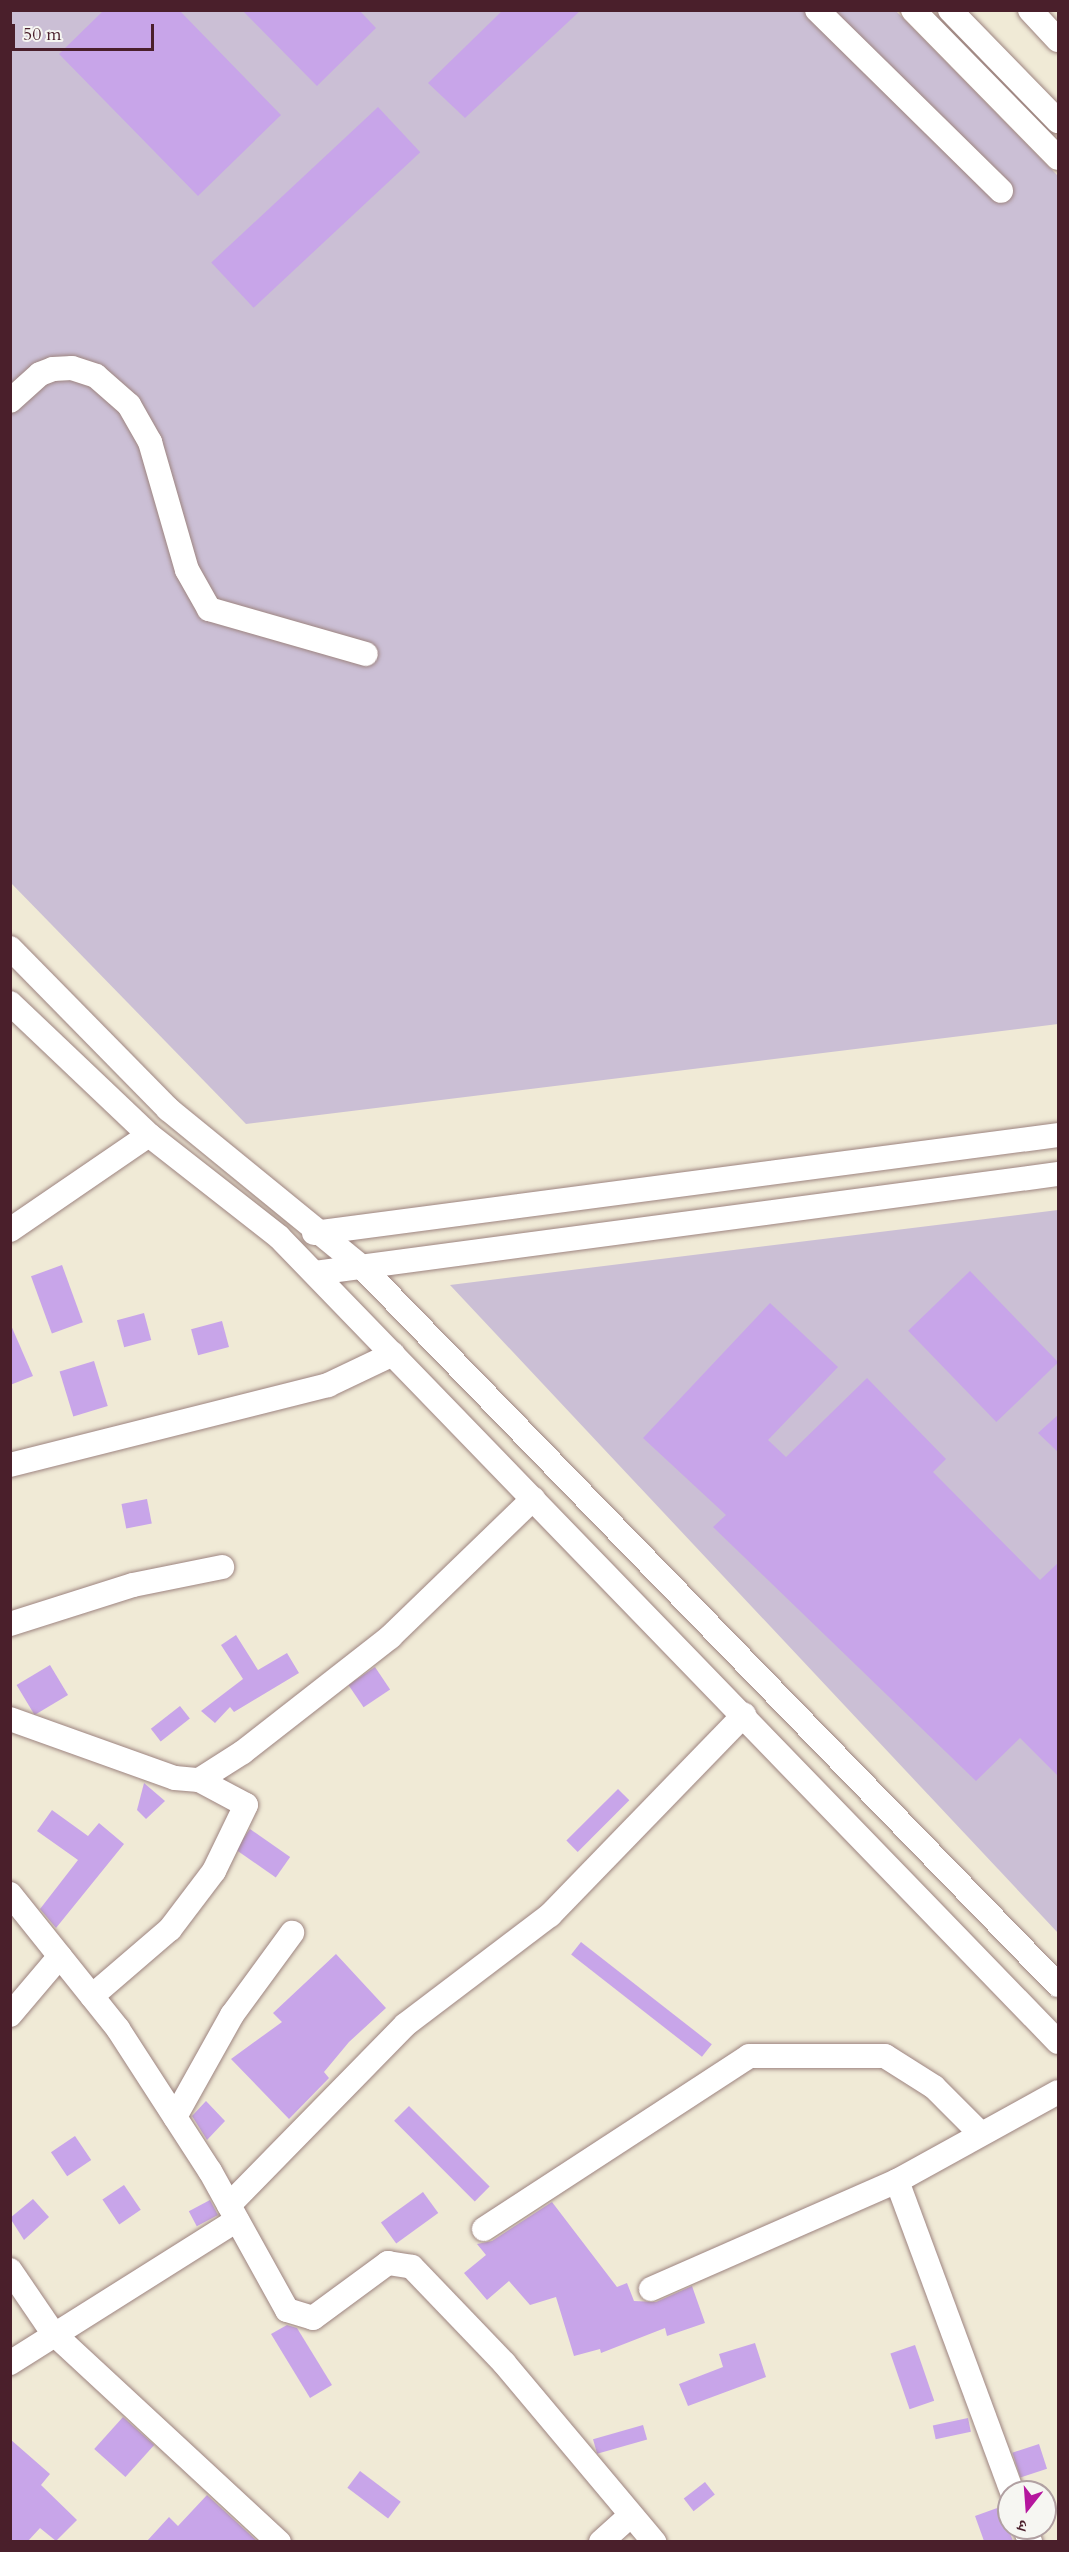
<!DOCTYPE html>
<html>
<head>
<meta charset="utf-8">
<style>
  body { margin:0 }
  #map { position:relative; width:1069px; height:2552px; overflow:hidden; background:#f0ead6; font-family:Cardo,"Noto Serif Devanagari",serif }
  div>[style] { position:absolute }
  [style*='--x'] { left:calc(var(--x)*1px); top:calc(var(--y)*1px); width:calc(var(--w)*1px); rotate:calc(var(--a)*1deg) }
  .industrial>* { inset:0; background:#cbbfd5 }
  .building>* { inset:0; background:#c8a5e9; transform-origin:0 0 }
  .roads { filter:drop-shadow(0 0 2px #9d8480) drop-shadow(0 0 2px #9d8480) }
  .minor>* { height:24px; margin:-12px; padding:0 12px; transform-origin:12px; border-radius:12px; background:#fff }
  span { translate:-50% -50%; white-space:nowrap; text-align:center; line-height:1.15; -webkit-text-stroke:6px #f6f6f2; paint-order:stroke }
  .frame { position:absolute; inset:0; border:12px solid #4a1f2b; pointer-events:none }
  .north { position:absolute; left:997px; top:2480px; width:60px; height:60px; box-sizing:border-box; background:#f6f6f2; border:2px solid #b1a0a2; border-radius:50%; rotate:197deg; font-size:16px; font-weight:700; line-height:24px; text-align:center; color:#4a1f2b }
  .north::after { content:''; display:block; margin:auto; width:21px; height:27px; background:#b5179e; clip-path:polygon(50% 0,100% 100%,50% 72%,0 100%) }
  .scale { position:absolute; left:12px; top:24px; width:142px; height:27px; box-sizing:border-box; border:3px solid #4a1f2b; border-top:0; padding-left:8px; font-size:18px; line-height:21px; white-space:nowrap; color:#4a1f2b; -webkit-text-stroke:4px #f6f6f2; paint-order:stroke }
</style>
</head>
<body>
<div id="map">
  <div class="industrial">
    <div style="clip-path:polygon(10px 11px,896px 11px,1058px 176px,1058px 1024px,246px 1124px,11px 883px)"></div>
    <div style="clip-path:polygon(1058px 1210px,1058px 1933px,450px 1285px)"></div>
  </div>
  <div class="building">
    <div style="clip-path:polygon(104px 10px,179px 10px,281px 115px,198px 196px,59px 54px)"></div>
    <div style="clip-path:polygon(242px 10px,359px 10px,376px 28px,317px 86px)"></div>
    <div style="clip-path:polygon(503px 10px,581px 10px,465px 118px,428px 83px)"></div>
    <div style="left:378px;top:107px;width:62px;height:228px;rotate:47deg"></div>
    <div style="left:62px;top:1265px;width:61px;height:33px;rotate:70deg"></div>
    <div style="left:970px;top:1271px;width:127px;height:86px;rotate:46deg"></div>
    <div style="clip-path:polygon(770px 1303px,838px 1367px,768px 1440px,786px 1457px,867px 1378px,946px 1459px,933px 1472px,1040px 1580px,1059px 1562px,1059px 1777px,1020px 1738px,976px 1781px,713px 1527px,726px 1515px,643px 1438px)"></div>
    <div style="left:144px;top:1313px;width:28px;height:28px;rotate:75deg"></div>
    <div style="left:222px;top:1321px;width:27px;height:32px;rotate:75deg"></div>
    <div style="clip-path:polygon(10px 1323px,33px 1376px,10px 1385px)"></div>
    <div style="left:94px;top:1361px;width:47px;height:36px;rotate:73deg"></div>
    <div style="clip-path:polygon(1059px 1414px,1059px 1453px,1038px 1433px)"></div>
    <div style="left:147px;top:1499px;width:25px;height:26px;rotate:79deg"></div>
    <div style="clip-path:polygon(236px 1635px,258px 1670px,287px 1653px,299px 1673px,234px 1712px,230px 1707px,215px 1723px,201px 1711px,243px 1679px,221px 1645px)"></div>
    <div style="left:50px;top:1665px;width:35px;height:39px;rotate:59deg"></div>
    <div style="left:375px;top:1667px;width:27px;height:32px;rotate:56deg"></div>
    <div style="left:180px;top:1706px;width:16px;height:37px;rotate:52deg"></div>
    <div style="clip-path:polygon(144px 1783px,165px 1801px,146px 1819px,137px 1810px)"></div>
    <div style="left:618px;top:1789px;width:16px;height:73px;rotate:45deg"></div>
    <div style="clip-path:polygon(52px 1810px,88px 1836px,99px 1823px,124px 1844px,56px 1928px,40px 1909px,78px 1860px,37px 1831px)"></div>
    <div style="left:250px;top:1829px;width:49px;height:25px;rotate:35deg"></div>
    <div style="left:581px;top:1942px;width:166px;height:16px;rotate:38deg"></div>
    <div style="clip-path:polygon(336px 1954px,386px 2008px,349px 2042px,324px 2072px,329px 2078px,289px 2119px,231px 2059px,282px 2022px,273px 2013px)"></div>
    <div style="clip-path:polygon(206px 2101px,225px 2121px,207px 2140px,192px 2116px)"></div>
    <div style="left:409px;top:2106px;width:114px;height:21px;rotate:45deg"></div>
    <div style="left:75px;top:2136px;width:29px;height:29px;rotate:56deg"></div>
    <div style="left:124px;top:2185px;width:30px;height:26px;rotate:56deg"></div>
    <div style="left:423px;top:2192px;width:26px;height:52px;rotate:54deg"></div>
    <div style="clip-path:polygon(33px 2199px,49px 2217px,24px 2240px,10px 2218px)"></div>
    <div style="left:210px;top:2200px;width:17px;height:24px;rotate:62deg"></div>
    <div style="clip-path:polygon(552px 2202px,617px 2287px,627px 2283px,634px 2301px,656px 2302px,692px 2286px,705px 2323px,667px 2336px,665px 2328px,601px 2353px,600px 2349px,574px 2356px,556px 2297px,530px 2305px,509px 2281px,487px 2300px,464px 2273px,486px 2255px,477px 2244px,492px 2241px)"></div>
    <div style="clip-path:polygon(287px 2325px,297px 2328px,332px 2385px,310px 2398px,271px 2334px)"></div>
    <div style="clip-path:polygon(755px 2343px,766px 2377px,688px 2406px,679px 2384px,723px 2367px,719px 2354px)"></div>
    <div style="left:915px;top:2345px;width:59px;height:26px;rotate:71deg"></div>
    <div style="left:123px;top:2417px;width:42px;height:43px;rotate:42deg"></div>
    <div style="left:968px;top:2418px;width:14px;height:36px;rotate:78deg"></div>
    <div style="left:643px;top:2425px;width:15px;height:52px;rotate:74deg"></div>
    <div style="clip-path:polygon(10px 2439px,50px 2474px,41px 2485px,77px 2520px,56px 2541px,40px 2528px,28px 2541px,10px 2541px)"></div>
    <div style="left:1039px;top:2444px;width:26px;height:28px;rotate:72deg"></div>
    <div style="left:360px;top:2471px;width:51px;height:21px;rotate:37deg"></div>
    <div style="left:705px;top:2482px;width:16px;height:27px;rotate:52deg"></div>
    <div style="clip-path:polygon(207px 2495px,257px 2541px,147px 2541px,169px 2517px,178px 2526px)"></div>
    <div style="clip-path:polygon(1000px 2507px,1013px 2541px,984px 2541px,975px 2516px)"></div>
  </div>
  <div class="roads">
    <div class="minor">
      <div style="--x:817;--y:10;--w:258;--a:44.5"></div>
      <div style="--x:913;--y:10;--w:207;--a:45.6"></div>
      <div style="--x:950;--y:10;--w:155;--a:45.8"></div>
      <div style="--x:1030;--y:10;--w:41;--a:47"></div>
      <div style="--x:10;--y:401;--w:40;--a:-42"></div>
      <div style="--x:40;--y:374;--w:14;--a:-21"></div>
      <div style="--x:53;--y:369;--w:19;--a:-3"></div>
      <div style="--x:72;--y:368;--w:25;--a:18"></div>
      <div style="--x:96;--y:376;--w:44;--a:41.3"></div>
      <div style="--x:129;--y:405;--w:43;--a:60.4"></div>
      <div style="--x:150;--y:442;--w:133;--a:73.9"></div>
      <div style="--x:187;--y:570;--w:45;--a:60.6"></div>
      <div style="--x:209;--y:609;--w:163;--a:16"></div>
      <div style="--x:10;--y:948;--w:226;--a:45.5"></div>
      <div style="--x:168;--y:1109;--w:250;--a:39.2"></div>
      <div style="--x:362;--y:1267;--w:1000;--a:45.89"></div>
      <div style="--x:10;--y:1003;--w:192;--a:43.5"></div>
      <div style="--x:149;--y:1135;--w:165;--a:38.1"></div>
      <div style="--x:279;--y:1237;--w:1120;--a:45.94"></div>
      <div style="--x:10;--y:1230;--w:168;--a:-34.4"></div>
      <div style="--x:314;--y:1233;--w:750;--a:-7.5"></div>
      <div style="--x:315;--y:1273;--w:750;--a:-7.59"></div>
      <div style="--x:10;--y:1465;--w:328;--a:-14.1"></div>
      <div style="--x:328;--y:1385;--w:72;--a:-25.5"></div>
      <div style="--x:10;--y:1624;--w:129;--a:-17.6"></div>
      <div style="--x:133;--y:1585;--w:91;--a:-11.4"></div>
      <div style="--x:10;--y:1719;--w:175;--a:19.7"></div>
      <div style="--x:175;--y:1778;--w:24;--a:5"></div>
      <div style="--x:199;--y:1780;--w:53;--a:28"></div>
      <div style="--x:246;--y:1805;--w:73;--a:115.9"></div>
      <div style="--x:214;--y:1871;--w:73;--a:127.2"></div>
      <div style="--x:170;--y:1929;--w:103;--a:139.3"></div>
      <div style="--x:199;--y:1780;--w:52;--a:-32.5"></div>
      <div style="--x:243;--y:1752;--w:187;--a:-38"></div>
      <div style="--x:390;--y:1637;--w:199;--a:-44"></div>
      <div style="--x:10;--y:1894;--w:173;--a:51.3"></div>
      <div style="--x:118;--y:2029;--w:169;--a:57.1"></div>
      <div style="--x:210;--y:2171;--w:159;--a:61"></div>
      <div style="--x:287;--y:2310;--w:27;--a:17"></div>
      <div style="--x:313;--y:2318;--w:93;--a:-36.3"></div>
      <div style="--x:388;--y:2263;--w:24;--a:9"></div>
      <div style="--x:412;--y:2267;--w:133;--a:46.2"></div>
      <div style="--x:504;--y:2363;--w:234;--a:50"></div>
      <div style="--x:10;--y:2015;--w:77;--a:-49.7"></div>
      <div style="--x:175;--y:2117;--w:117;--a:-60.8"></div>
      <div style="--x:232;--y:2015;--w:102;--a:-53.8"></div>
      <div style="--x:897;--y:2181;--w:332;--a:69.7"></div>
      <div style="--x:229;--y:2205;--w:252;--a:-45.6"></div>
      <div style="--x:405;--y:2025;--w:182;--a:-37.2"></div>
      <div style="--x:550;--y:1915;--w:279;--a:-45.9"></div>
      <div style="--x:484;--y:2229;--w:316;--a:-33.1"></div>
      <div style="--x:749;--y:2056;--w:136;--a:0"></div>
      <div style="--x:885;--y:2056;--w:58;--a:32.3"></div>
      <div style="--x:934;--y:2087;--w:65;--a:45"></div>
      <div style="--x:10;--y:2270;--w:76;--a:55.7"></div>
      <div style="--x:53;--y:2333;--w:308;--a:42.8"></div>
      <div style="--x:651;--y:2289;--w:269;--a:-23.7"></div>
      <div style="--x:897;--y:2181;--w:184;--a:-28.9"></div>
      <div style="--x:10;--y:2363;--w:268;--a:-32.2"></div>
      <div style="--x:1025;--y:2528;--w:15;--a:70"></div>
      <div style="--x:601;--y:2542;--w:40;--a:-42"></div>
    </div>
  </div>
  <div class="frame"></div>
  <div class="north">उ</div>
  <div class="scale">50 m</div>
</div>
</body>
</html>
